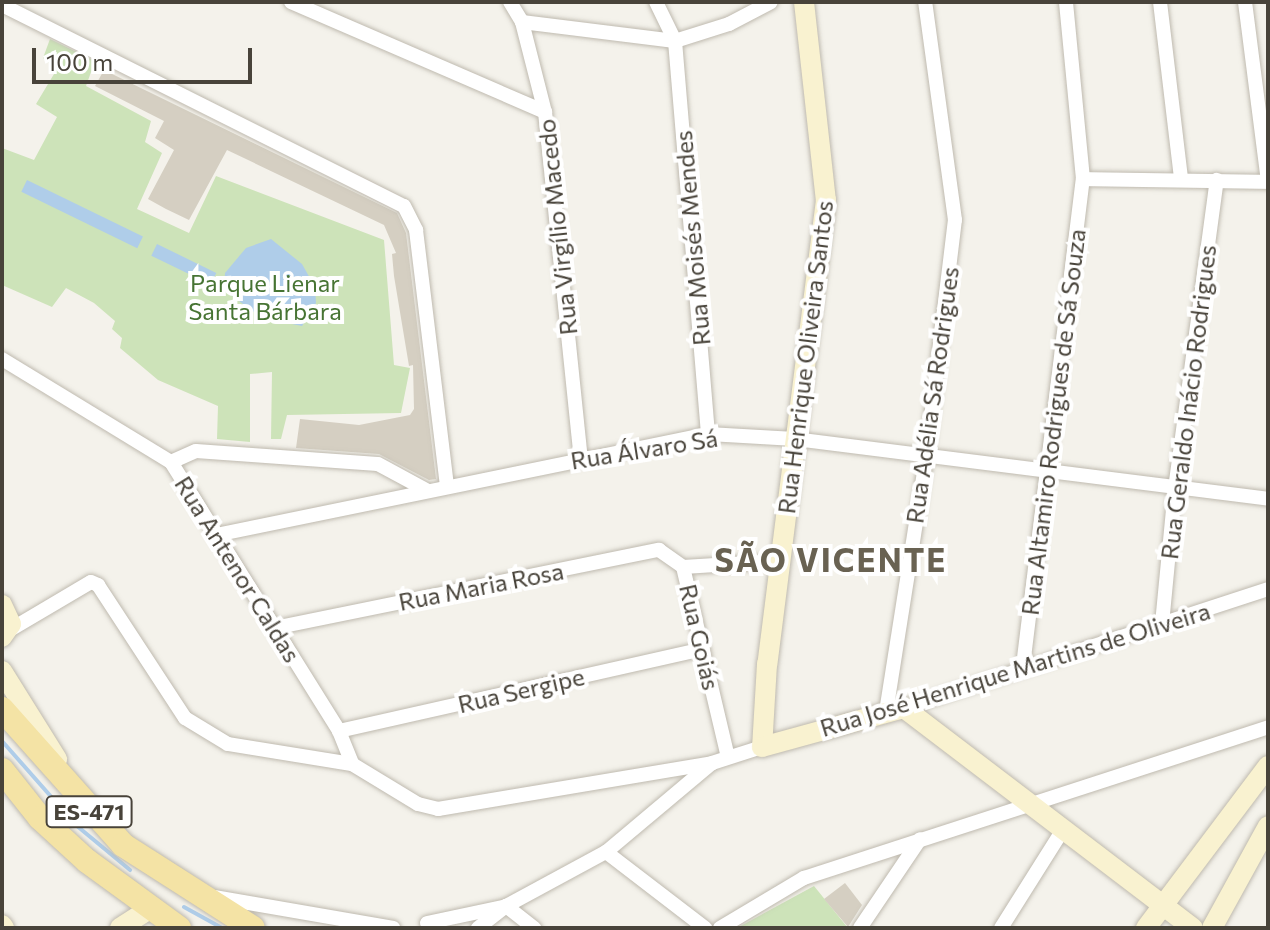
<!DOCTYPE html>
<html>
<head>
<meta charset="utf-8">
<style>
  body { margin:0 }
  #map { position:relative; width:1270px; height:930px; overflow:hidden; background:#f4f2eb; font-family:Commissioner,sans-serif }
  div>[style] { position:absolute }
  [style*='--x'] { left:calc(var(--x)*1px); top:calc(var(--y)*1px); width:calc(var(--w)*1px); rotate:calc(var(--a)*1deg) }
  .green>* { inset:0; background:#cde3b9 }
  .water>* { inset:0; background:#afcde9; transform-origin:0 0 }
  .stream>* { height:4px; margin:-2px; padding:0 2px; transform-origin:2px; border-radius:2px; background:#afcde9 }
  .building>* { inset:0; background:#d5cfc2 }
  .roads { filter:drop-shadow(0 0 2px #bfbaaf) drop-shadow(0 0 2px #bfbaaf) }
  .street>* { height:14px; margin:-7px; padding:0 7px; transform-origin:7px; border-radius:7px; background:#fff }
  .secondary>* { height:20px; margin:-10px; padding:0 10px; transform-origin:10px; border-radius:10px; background:#f9f2d0 }
  .primary>* { height:24px; margin:-12px; padding:0 12px; transform-origin:12px; border-radius:12px; background:#f4e3a5 }
  span { translate:-50% -50%; white-space:nowrap; text-align:center; line-height:1.15; -webkit-text-stroke:8px #fff; paint-order:stroke }
  .shield-label span { padding:2px 6px; background:#fff; border:2px solid; border-radius:6px; -webkit-text-stroke-width:0 }
  .shield-label { font-size:22px; color:#48433a; font-weight:700 }
  .street-label { font-size:24px; color:#48433a }
  .park-label { font-size:24px; color:#477433 }
  .district-label { font-size:32px; color:#696252; font-weight:700; letter-spacing:2px }
  .frame { position:absolute; inset:0; border:4px solid #48433a; pointer-events:none }
  .scale { position:absolute; left:32px; top:48px; width:220px; height:36px; box-sizing:border-box; border:4px solid #48433a; border-top:0; padding-left:10px; font-size:24px; line-height:28px; white-space:nowrap; color:#48433a; -webkit-text-stroke:6px #fff; paint-order:stroke }
</style>
</head>
<body>
<div id="map">
  <div class="green">
    <div style="clip-path:polygon(50px 39px,95px 61px,86px 86px,151px 121px,145px 142px,162px 153px,137px 209px,189px 233px,216px 176px,384px 240px,394px 365px,410px 368px,401px 413px,287px 415px,281px 439px,271px 439px,272px 372px,250px 374px,250px 442px,217px 439px,218px 406px,158px 380px,120px 348px,122px 338px,112px 329px,115px 321px,94px 303px,66px 288px,52px 307px,2px 285px,2px 148px,34px 160px,57px 117px,36px 104px,57px 69px,43px 58px)"></div>
    <div style="clip-path:polygon(814px 886px,848px 928px,737px 928px)"></div>
  </div>
  <div class="water">
    <div style="left:27px;top:180px;width:129px;height:13px;rotate:26deg"></div>
    <div style="clip-path:polygon(271px 239px,302px 264px,315px 287px,316px 303px,302px 326px,262px 318px,224px 290px,225px 273px,246px 248px)"></div>
    <div style="left:157px;top:244px;width:66px;height:13px;rotate:26deg"></div>
  </div>
  <div class="stream">
    <div style="--x:2;--y:741;--w:113;--a:48.6"></div>
    <div style="--x:77;--y:826;--w:69;--a:39.7"></div>
    <div style="--x:184;--y:907;--w:43;--a:28.9"></div>
  </div>
  <div class="building">
    <div style="clip-path:polygon(104px 70px,397px 213px,406px 233px,436px 479px,429px 480px,379px 454px,296px 448px,300px 419px,359px 425px,410px 415px,414px 409px,413px 365px,409px 366px,394px 276px,392px 254px,396px 253px,384px 225px,227px 150px,189px 220px,166px 209px,148px 199px,174px 150px,155px 138px,164px 121px,95px 86px)"></div>
    <div style="clip-path:polygon(845px 883px,862px 905px,848px 927px,824px 899px)"></div>
  </div>
  <div class="roads">
    <div class="street">
      <div style="--x:291;--y:2;--w:277;--a:23.4"></div>
      <div style="--x:510;--y:2;--w:23;--a:59"></div>
      <div style="--x:522;--y:22;--w:93;--a:75.7"></div>
      <div style="--x:545;--y:112;--w:348;--a:84.1"></div>
      <div style="--x:656;--y:2;--w:43;--a:64"></div>
      <div style="--x:675;--y:41;--w:394;--a:85.2"></div>
      <div style="--x:1160;--y:2;--w:178;--a:83.2"></div>
      <div style="--x:1245;--y:2;--w:181;--a:82.7"></div>
      <div style="--x:2;--y:5;--w:449;--a:26.6"></div>
      <div style="--x:404;--y:206;--w:27;--a:63"></div>
      <div style="--x:416;--y:230;--w:257;--a:83.1"></div>
      <div style="--x:522;--y:22;--w:154;--a:7.1"></div>
      <div style="--x:675;--y:41;--w:57;--a:-17.5"></div>
      <div style="--x:729;--y:24;--w:47;--a:-27.6"></div>
      <div style="--x:1083;--y:179;--w:185;--a:0.9"></div>
      <div style="--x:2;--y:359;--w:198;--a:31.4"></div>
      <div style="--x:171;--y:462;--w:317;--a:58"></div>
      <div style="--x:339;--y:731;--w:35;--a:68"></div>
      <div style="--x:352;--y:764;--w:77;--a:31.2"></div>
      <div style="--x:418;--y:804;--w:21;--a:14"></div>
      <div style="--x:438;--y:809;--w:278;--a:-9.5"></div>
      <div style="--x:712;--y:763;--w:52;--a:-17.7"></div>
      <div style="--x:171;--y:462;--w:27;--a:-24"></div>
      <div style="--x:196;--y:451;--w:182;--a:4.1"></div>
      <div style="--x:378;--y:464;--w:55;--a:28.4"></div>
      <div style="--x:216;--y:535;--w:502;--a:-11.6"></div>
      <div style="--x:708;--y:434;--w:87;--a:3.3"></div>
      <div style="--x:795;--y:439;--w:477;--a:7.2"></div>
      <div style="--x:683;--y:567;--w:195;--a:76.7"></div>
      <div style="--x:683;--y:567;--w:98;--a:-3.5"></div>
      <div style="--x:1162;--y:624;--w:136;--a:-84.5"></div>
      <div style="--x:1175;--y:489;--w:312;--a:-82.3"></div>
      <div style="--x:274;--y:628;--w:393;--a:-11.5"></div>
      <div style="--x:659;--y:550;--w:29;--a:35"></div>
      <div style="--x:8;--y:631;--w:96;--a:-30.6"></div>
      <div style="--x:91;--y:582;--w:8;--a:23"></div>
      <div style="--x:98;--y:585;--w:159;--a:56.8"></div>
      <div style="--x:185;--y:718;--w:50;--a:31.2"></div>
      <div style="--x:228;--y:744;--w:126;--a:9.2"></div>
      <div style="--x:1023;--y:666;--w:491;--a:-83"></div>
      <div style="--x:1083;--y:179;--w:178;--a:-95.5"></div>
      <div style="--x:904;--y:708;--w:383;--a:-18.1"></div>
      <div style="--x:886;--y:712;--w:256;--a:-81"></div>
      <div style="--x:926;--y:459;--w:241;--a:-83.1"></div>
      <div style="--x:955;--y:220;--w:220;--a:-97.8"></div>
      <div style="--x:339;--y:731;--w:373;--a:-12.7"></div>
      <div style="--x:606;--y:852;--w:125;--a:37.5"></div>
      <div style="--x:214;--y:897;--w:182;--a:9.8"></div>
      <div style="--x:506;--y:906;--w:36;--a:38"></div>
      <div style="--x:427;--y:923;--w:77;--a:-12"></div>
      <div style="--x:478;--y:928;--w:36;--a:-38"></div>
      <div style="--x:506;--y:906;--w:114;--a:-28.4"></div>
      <div style="--x:606;--y:852;--w:137;--a:-40"></div>
      <div style="--x:720;--y:928;--w:98;--a:-30.8"></div>
      <div style="--x:804;--y:878;--w:488;--a:-18"></div>
      <div style="--x:860;--y:928;--w:107;--a:-56"></div>
      <div style="--x:1001;--y:928;--w:115;--a:-57.8"></div>
    </div>
    <div class="secondary">
      <div style="--x:804;--y:2;--w:199;--a:83.7"></div>
      <div style="--x:826;--y:200;--w:468;--a:97.2"></div>
      <div style="--x:767;--y:664;--w:83;--a:93.4"></div>
      <div style="--x:762;--y:747;--w:147;--a:-15.4"></div>
      <div style="--x:904;--y:708;--w:363;--a:37.3"></div>
      <div style="--x:2;--y:605;--w:21;--a:65"></div>
      <div style="--x:11;--y:624;--w:16;--a:125"></div>
      <div style="--x:2;--y:671;--w:104;--a:58"></div>
      <div style="--x:2;--y:925;--w:4;--a:56"></div>
      <div style="--x:120;--y:928;--w:33;--a:-33"></div>
      <div style="--x:1146;--y:928;--w:203;--a:-53"></div>
      <div style="--x:1212;--y:928;--w:116;--a:-61.2"></div>
    </div>
    <div class="primary">
      <div style="--x:2;--y:709;--w:182;--a:48.3"></div>
      <div style="--x:123;--y:845;--w:154;--a:32.6"></div>
      <div style="--x:2;--y:770;--w:61;--a:51.6"></div>
      <div style="--x:40;--y:818;--w:64;--a:42.5"></div>
      <div style="--x:87;--y:861;--w:114;--a:36.1"></div>
    </div>
  </div>
  <div class="shield-label">
    <span style="left:89px;top:812px">ES-471</span>
  </div>
  <div class="street-label">
    <span style="left:557px;top:227px;rotate:-96deg">Rua Virgílio Macedo</span>
    <span style="left:692px;top:238px;rotate:-95deg">Rua Moisés Mendes</span>
    <span style="left:805px;top:357px;rotate:-83deg">Rua Henrique Oliveira Santos</span>
    <span style="left:932px;top:395px;rotate:-82deg">Rua Adélia Sá Rodrigues</span>
    <span style="left:1188px;top:402px;rotate:-83deg">Rua Geraldo Inácio Rodrigues</span>
    <span style="left:1053px;top:422px;rotate:-83deg">Rua Altamiro Rodrigues de Sá Souza</span>
    <span style="left:644px;top:449px;rotate:-9deg">Rua Álvaro Sá</span>
    <span style="left:238px;top:569px;rotate:58deg">Rua Antenor Caldas</span>
    <span style="left:481px;top:586px;rotate:-11deg">Rua Maria Rosa</span>
    <span style="left:700px;top:637px;rotate:77deg">Rua Goiás</span>
    <span style="left:1015px;top:669px;rotate:-17deg">Rua José Henrique Martins de Oliveira</span>
    <span style="left:521px;top:690px;rotate:-13deg">Rua Sergipe</span>
  </div>
  <div class="park-label">
    <span style="left:265px;top:297px">Parque Lienar<br>Santa Bárbara</span>
  </div>
  <div class="district-label">
    <span style="left:831px;top:559px">SÃO VICENTE</span>
  </div>
  <div class="frame"></div>
  <div class="scale">100 m</div>
</div>
</body>
</html>
